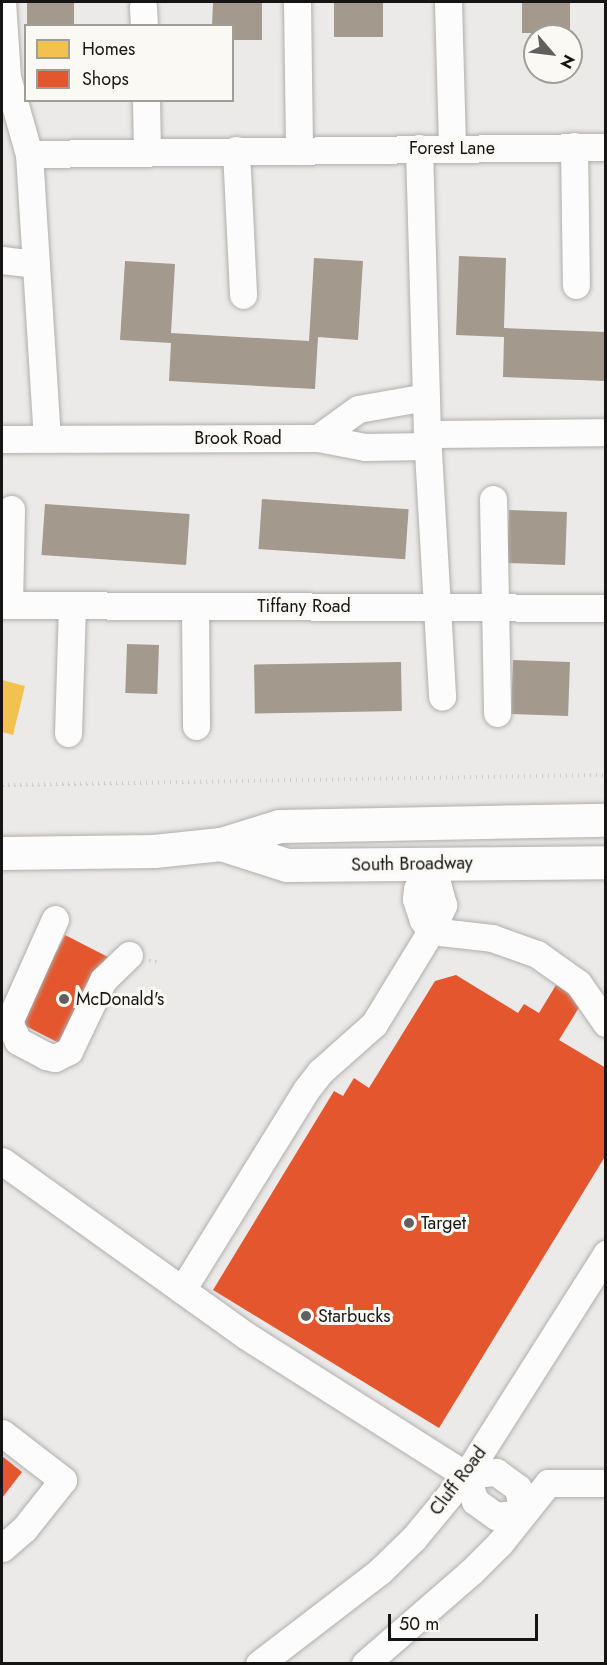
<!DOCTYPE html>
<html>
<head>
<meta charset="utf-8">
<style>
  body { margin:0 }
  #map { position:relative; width:607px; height:1665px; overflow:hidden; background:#eceae8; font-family:Jost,sans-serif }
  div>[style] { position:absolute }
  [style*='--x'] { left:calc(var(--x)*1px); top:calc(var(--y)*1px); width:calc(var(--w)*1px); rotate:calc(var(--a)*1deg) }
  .homes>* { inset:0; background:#f2c14e }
  .shops>* { inset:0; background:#e4572e; transform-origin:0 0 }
  .building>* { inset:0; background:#a3998d; transform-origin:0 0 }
  .path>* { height:4px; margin-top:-2px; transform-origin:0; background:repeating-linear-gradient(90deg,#cecece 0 1.5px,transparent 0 6px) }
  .roads { filter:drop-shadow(0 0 2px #b0afad) drop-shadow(0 0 2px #b0afad) }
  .minor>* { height:27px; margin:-13.5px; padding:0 13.5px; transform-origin:13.5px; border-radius:13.5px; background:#fcfcfc }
  .major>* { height:33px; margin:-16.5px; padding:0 16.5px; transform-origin:16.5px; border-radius:16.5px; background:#fcfcfc }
  .dots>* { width:16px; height:16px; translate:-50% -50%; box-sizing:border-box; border:3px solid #fbf9f4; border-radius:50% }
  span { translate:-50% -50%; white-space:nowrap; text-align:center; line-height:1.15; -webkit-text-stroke:6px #fbf9f4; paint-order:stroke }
  .street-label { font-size:18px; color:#161514 }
  .poi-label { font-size:18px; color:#161514 }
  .left { translate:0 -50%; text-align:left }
  .frame { position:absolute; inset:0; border:3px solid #161514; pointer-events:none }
  .legend { position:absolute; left:24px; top:24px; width:210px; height:78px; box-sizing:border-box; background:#fbf9f4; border:2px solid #9f9e9a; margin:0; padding:8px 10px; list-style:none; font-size:18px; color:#161514 }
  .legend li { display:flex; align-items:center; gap:12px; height:30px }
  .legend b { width:30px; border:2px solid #9f9e9a }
  .north { position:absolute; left:523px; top:24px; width:60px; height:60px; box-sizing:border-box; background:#fbf9f4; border:2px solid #9f9e9a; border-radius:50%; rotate:118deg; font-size:16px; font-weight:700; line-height:24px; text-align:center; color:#161514 }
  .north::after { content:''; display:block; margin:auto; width:21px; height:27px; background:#61605e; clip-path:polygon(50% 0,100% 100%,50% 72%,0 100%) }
  .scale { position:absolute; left:388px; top:1614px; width:150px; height:27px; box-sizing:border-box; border:3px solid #161514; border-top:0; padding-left:8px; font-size:18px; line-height:21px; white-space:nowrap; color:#161514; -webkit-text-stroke:4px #fbf9f4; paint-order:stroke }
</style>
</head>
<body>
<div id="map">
  <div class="homes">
    <div style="clip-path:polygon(2px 680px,25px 686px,13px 735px,2px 732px)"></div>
  </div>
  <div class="shops">
    <div style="left:65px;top:935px;width:51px;height:99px;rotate:27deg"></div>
    <div style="clip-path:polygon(456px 975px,518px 1013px,524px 1004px,539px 1013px,556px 985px,583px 1001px,559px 1040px,606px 1068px,606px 1155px,439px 1428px,213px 1290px,334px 1091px,343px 1096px,354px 1078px,369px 1088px,435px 981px)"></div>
    <div style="clip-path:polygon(2px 1456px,22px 1472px,2px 1498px)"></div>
  </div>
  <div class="building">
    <div style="left:27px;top:2px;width:47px;height:24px"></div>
    <div style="clip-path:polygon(213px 2px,262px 2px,262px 40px,232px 40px,232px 26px,212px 26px)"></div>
    <div style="left:334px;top:2px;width:49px;height:35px"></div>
    <div style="left:522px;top:2px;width:48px;height:31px"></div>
    <div style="clip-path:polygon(459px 256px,506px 258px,504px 328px,606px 332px,606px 381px,503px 377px,504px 337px,456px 335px)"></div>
    <div style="clip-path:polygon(314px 258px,363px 261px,358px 340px,318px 337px,315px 389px,169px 381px,171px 343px,120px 340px,125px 261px,175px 264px,171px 333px,309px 341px)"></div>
    <div style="left:262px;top:499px;width:147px;height:50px;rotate:4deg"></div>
    <div style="left:45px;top:504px;width:145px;height:51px;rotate:4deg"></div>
    <div style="left:509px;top:510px;width:58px;height:53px;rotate:2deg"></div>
    <div style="left:127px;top:644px;width:32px;height:49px;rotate:2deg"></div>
    <div style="left:513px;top:660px;width:57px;height:54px;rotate:2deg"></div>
    <div style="left:401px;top:662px;width:49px;height:147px;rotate:89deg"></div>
  </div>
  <div class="path">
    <div style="--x:2;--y:785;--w:604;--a:-0.95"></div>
    <div style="--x:149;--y:961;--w:12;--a:9"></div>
  </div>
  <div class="roads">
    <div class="minor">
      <div style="--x:2;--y:2;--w:75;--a:86.2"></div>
      <div style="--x:7;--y:77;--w:80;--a:74.1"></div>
      <div style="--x:29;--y:154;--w:285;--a:86.4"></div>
      <div style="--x:297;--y:2;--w:146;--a:89.2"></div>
      <div style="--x:448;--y:2;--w:146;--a:88.4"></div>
      <div style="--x:143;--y:7;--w:19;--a:87"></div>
      <div style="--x:146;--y:100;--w:51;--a:88.9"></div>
      <div style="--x:574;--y:146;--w:139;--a:89.2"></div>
      <div style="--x:419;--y:148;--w:286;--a:88.4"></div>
      <div style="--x:427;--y:434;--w:263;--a:86.7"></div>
      <div style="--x:236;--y:150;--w:145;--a:87.2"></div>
      <div style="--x:29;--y:154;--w:577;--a:-0.7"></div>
      <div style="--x:2;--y:260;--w:34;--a:7"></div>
      <div style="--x:427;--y:434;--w:179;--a:-0.6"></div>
      <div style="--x:318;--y:438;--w:49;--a:-35.9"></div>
      <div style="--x:358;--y:409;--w:69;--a:-10"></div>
      <div style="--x:2;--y:439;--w:316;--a:-0.2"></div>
      <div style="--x:318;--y:438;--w:48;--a:10.8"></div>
      <div style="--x:365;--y:447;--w:63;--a:-0.9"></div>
      <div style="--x:493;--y:499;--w:214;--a:88.9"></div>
      <div style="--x:2;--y:605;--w:604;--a:0.28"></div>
      <div style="--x:9;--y:605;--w:96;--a:-88.8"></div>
      <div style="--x:195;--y:606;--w:120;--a:89.5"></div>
      <div style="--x:68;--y:733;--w:128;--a:-88.2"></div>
      <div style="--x:432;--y:864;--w:29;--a:121"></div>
      <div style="--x:417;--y:889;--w:10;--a:96"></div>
      <div style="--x:416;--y:899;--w:22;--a:72"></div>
      <div style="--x:423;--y:920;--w:14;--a:54"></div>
      <div style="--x:431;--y:931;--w:61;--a:6.5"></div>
      <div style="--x:492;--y:938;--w:48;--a:19.6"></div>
      <div style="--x:537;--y:954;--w:50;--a:35.3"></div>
      <div style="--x:578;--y:983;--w:49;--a:55"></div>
      <div style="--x:55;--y:919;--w:113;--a:114.1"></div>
      <div style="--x:9;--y:1022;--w:21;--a:65"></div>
      <div style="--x:18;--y:1041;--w:32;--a:28"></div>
      <div style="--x:46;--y:1056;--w:9;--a:13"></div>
      <div style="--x:55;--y:1058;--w:16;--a:-27"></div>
      <div style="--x:69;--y:1051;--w:79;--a:-64.4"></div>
      <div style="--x:103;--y:980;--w:36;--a:-44"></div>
      <div style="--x:2;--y:1161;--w:299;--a:35.6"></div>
      <div style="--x:245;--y:1335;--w:262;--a:32.4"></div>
      <div style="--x:466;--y:1475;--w:28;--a:71"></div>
      <div style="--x:475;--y:1501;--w:26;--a:36"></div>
      <div style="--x:496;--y:1516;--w:27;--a:-6"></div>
      <div style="--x:182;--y:1290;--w:235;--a:-58.2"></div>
      <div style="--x:306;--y:1090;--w:23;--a:-52"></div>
      <div style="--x:320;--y:1072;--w:72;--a:-41.6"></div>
      <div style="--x:374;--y:1024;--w:109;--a:-58.5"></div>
      <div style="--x:431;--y:931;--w:29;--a:-65"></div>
      <div style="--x:443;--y:905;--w:42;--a:-105"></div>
      <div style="--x:2;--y:1433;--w:77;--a:37.6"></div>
      <div style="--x:63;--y:1480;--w:63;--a:128.5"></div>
      <div style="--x:24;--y:1529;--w:29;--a:139"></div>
      <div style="--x:466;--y:1475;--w:30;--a:-6"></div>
      <div style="--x:496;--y:1472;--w:27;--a:36"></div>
      <div style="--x:518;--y:1488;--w:25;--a:79"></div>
      <div style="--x:259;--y:1664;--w:153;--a:-37.5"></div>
      <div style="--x:380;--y:1571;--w:47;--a:-44.1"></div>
      <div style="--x:414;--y:1538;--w:82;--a:-50.5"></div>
      <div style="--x:466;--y:1475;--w:262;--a:-57.6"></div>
      <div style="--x:365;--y:1664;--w:140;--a:-41"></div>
      <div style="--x:471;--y:1572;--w:41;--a:-45"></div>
      <div style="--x:500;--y:1543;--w:77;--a:-51.3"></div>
      <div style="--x:548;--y:1483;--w:58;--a:0"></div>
    </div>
    <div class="major">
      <div style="--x:221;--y:844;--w:69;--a:17.7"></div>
      <div style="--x:287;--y:865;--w:319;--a:-0.5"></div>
      <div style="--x:2;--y:853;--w:152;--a:-0.8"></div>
      <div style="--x:154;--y:851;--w:67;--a:-6"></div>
      <div style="--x:221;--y:844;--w:61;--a:-17.2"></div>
      <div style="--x:279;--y:826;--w:327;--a:-1.1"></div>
    </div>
  </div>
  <div class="dots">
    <div style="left:64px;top:999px;background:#61605e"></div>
    <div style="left:409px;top:1223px;background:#61605e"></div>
    <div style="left:306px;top:1316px;background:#61605e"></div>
  </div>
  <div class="street-label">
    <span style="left:452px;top:148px">Forest Lane</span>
    <span style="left:238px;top:438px">Brook Road</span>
    <span style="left:304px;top:606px">Tiffany Road</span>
    <span style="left:412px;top:864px;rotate:-1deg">South Broadway</span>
    <span style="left:458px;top:1481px;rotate:-53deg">Cluff Road</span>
  </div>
  <div class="poi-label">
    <span class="left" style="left:76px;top:999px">McDonald's</span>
    <span class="left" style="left:421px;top:1223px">Target</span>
    <span class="left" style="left:318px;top:1316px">Starbucks</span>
  </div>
  <div class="frame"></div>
  <ul class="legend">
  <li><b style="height:16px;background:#f2c14e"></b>Homes</li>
  <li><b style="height:16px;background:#e4572e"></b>Shops</li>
  </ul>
  <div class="north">N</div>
  <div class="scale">50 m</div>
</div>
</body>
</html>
